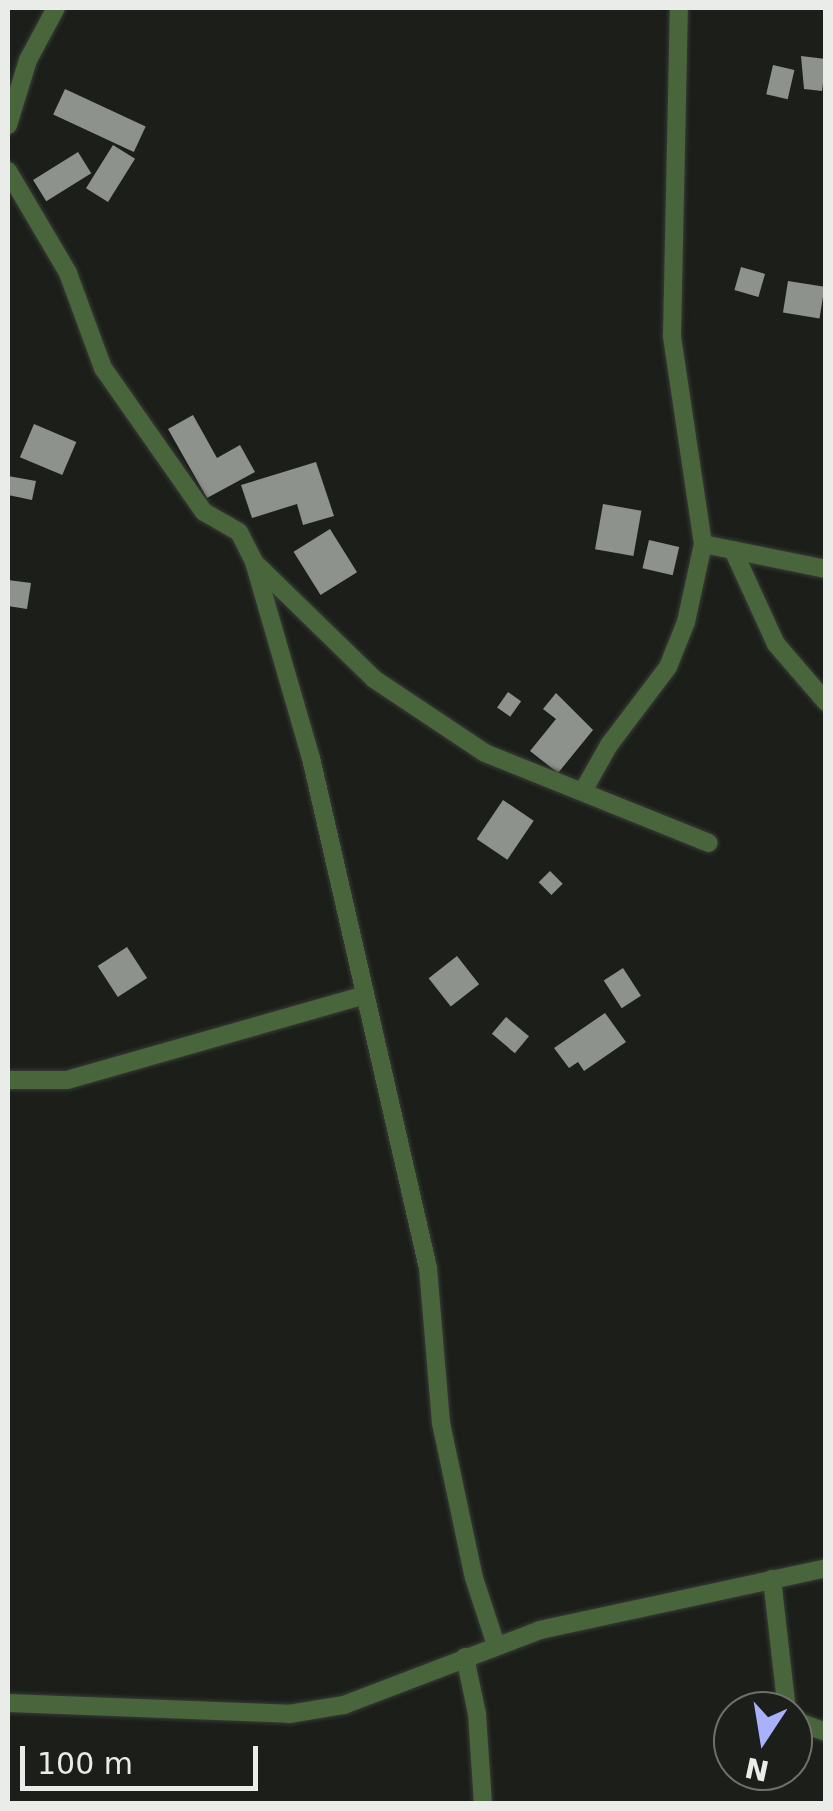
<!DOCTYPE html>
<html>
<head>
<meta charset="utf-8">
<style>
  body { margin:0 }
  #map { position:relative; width:833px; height:1811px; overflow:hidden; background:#1b1e19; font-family:"DejaVu Sans",sans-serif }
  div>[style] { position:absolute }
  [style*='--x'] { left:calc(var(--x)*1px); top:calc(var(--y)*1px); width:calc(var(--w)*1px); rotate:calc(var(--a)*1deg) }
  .building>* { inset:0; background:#8e928c; transform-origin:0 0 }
  .roads { filter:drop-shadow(0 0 2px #383b36) drop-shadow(0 0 2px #383b36) }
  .minor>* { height:18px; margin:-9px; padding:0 9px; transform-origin:9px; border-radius:9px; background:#49653b }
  span { translate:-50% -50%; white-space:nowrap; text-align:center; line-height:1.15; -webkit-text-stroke:10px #1b1e19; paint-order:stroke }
  .frame { position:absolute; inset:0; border:10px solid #e9ece8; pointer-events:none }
  .north { position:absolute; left:713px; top:1691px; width:100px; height:100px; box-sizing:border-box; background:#1b1e19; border:2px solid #6d706c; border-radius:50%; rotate:192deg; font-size:28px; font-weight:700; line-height:40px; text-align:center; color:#e9ece8 }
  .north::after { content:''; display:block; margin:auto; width:35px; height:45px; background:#a9b0fc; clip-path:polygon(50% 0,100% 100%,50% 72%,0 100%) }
  .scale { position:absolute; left:20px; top:1746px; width:238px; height:45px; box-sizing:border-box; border:5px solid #e9ece8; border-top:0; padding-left:12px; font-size:30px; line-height:35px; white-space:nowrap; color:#e9ece8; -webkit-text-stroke:8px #1b1e19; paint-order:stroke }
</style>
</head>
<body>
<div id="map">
  <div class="building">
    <div style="clip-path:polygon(801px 56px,826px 59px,822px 91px,804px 89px)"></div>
    <div style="left:773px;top:65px;width:22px;height:30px;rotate:13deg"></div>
    <div style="left:65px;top:89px;width:89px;height:28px;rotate:25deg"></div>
    <div style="left:113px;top:145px;width:26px;height:51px;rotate:32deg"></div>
    <div style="left:78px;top:152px;width:25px;height:53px;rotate:58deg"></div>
    <div style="left:741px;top:267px;width:25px;height:24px;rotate:16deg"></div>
    <div style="left:788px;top:281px;width:37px;height:32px;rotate:9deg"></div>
    <div style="clip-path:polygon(193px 415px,217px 458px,240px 445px,255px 472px,207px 498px,168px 429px)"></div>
    <div style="left:34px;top:424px;width:46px;height:36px;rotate:23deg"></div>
    <div style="clip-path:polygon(316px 462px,334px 516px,303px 525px,297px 504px,252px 518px,241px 485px)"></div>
    <div style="clip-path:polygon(8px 476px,36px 481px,32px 500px,8px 495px)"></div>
    <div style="left:603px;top:504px;width:39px;height:46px;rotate:10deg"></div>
    <div style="left:330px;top:529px;width:51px;height:43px;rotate:58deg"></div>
    <div style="left:649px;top:540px;width:31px;height:29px;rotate:13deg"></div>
    <div style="clip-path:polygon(8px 580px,31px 583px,27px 609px,8px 606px)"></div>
    <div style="left:508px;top:692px;width:16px;height:19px;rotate:35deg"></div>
    <div style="clip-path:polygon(556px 693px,593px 730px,558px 773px,530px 751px,556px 719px,543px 709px)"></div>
    <div style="left:503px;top:800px;width:37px;height:47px;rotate:34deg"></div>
    <div style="left:550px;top:871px;width:18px;height:16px;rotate:45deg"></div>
    <div style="left:127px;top:947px;width:37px;height:35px;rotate:57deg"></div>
    <div style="left:457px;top:956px;width:36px;height:36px;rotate:52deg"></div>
    <div style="left:623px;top:968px;width:33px;height:23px;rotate:57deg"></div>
    <div style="clip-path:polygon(605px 1013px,626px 1042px,584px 1071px,578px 1062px,569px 1068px,554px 1048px)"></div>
    <div style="left:506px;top:1017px;width:30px;height:22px;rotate:40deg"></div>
  </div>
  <div class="roads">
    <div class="minor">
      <div style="--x:8;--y:125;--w:68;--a:-72.9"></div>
      <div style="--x:28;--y:60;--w:59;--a:-61.7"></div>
      <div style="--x:8;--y:171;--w:118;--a:59.5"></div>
      <div style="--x:68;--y:273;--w:101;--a:69.8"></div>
      <div style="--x:103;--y:368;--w:176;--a:55"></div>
      <div style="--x:204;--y:512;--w:40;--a:29.7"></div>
      <div style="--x:239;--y:532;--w:34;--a:63"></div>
      <div style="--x:254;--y:562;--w:204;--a:73.8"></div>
      <div style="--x:311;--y:758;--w:523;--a:77.08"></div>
      <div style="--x:428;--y:1268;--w:156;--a:85.2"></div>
      <div style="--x:441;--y:1423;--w:158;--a:78"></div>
      <div style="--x:474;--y:1578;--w:71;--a:71.8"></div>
      <div style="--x:703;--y:544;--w:126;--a:11.5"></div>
      <div style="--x:733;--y:550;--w:103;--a:65.4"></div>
      <div style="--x:776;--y:644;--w:77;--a:49.2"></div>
      <div style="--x:258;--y:566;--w:162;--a:44.2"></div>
      <div style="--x:374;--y:679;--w:133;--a:33.7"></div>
      <div style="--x:485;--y:753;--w:241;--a:21.9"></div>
      <div style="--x:583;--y:791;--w:53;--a:-60.5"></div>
      <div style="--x:609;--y:745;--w:98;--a:-52.9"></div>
      <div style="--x:668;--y:667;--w:48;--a:-68.2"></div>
      <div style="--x:686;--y:622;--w:80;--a:-77.7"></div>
      <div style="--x:703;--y:544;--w:210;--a:-98.5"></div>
      <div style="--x:672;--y:336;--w:328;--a:-88.8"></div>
      <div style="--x:8;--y:1080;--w:59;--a:0"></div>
      <div style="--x:67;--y:1080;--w:307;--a:-15.9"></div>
      <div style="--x:772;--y:1579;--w:133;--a:83.5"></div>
      <div style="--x:465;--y:1657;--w:58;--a:78.1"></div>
      <div style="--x:477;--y:1714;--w:90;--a:86.2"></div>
      <div style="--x:8;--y:1703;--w:281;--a:2.2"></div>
      <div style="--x:289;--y:1714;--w:56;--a:-9.3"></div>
      <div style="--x:344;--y:1705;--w:210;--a:-20.9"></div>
      <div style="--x:540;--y:1630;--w:293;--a:-12.2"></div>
      <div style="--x:793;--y:1720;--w:35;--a:20"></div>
    </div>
  </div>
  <div class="frame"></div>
  <div class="north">N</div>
  <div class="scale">100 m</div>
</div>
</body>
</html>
